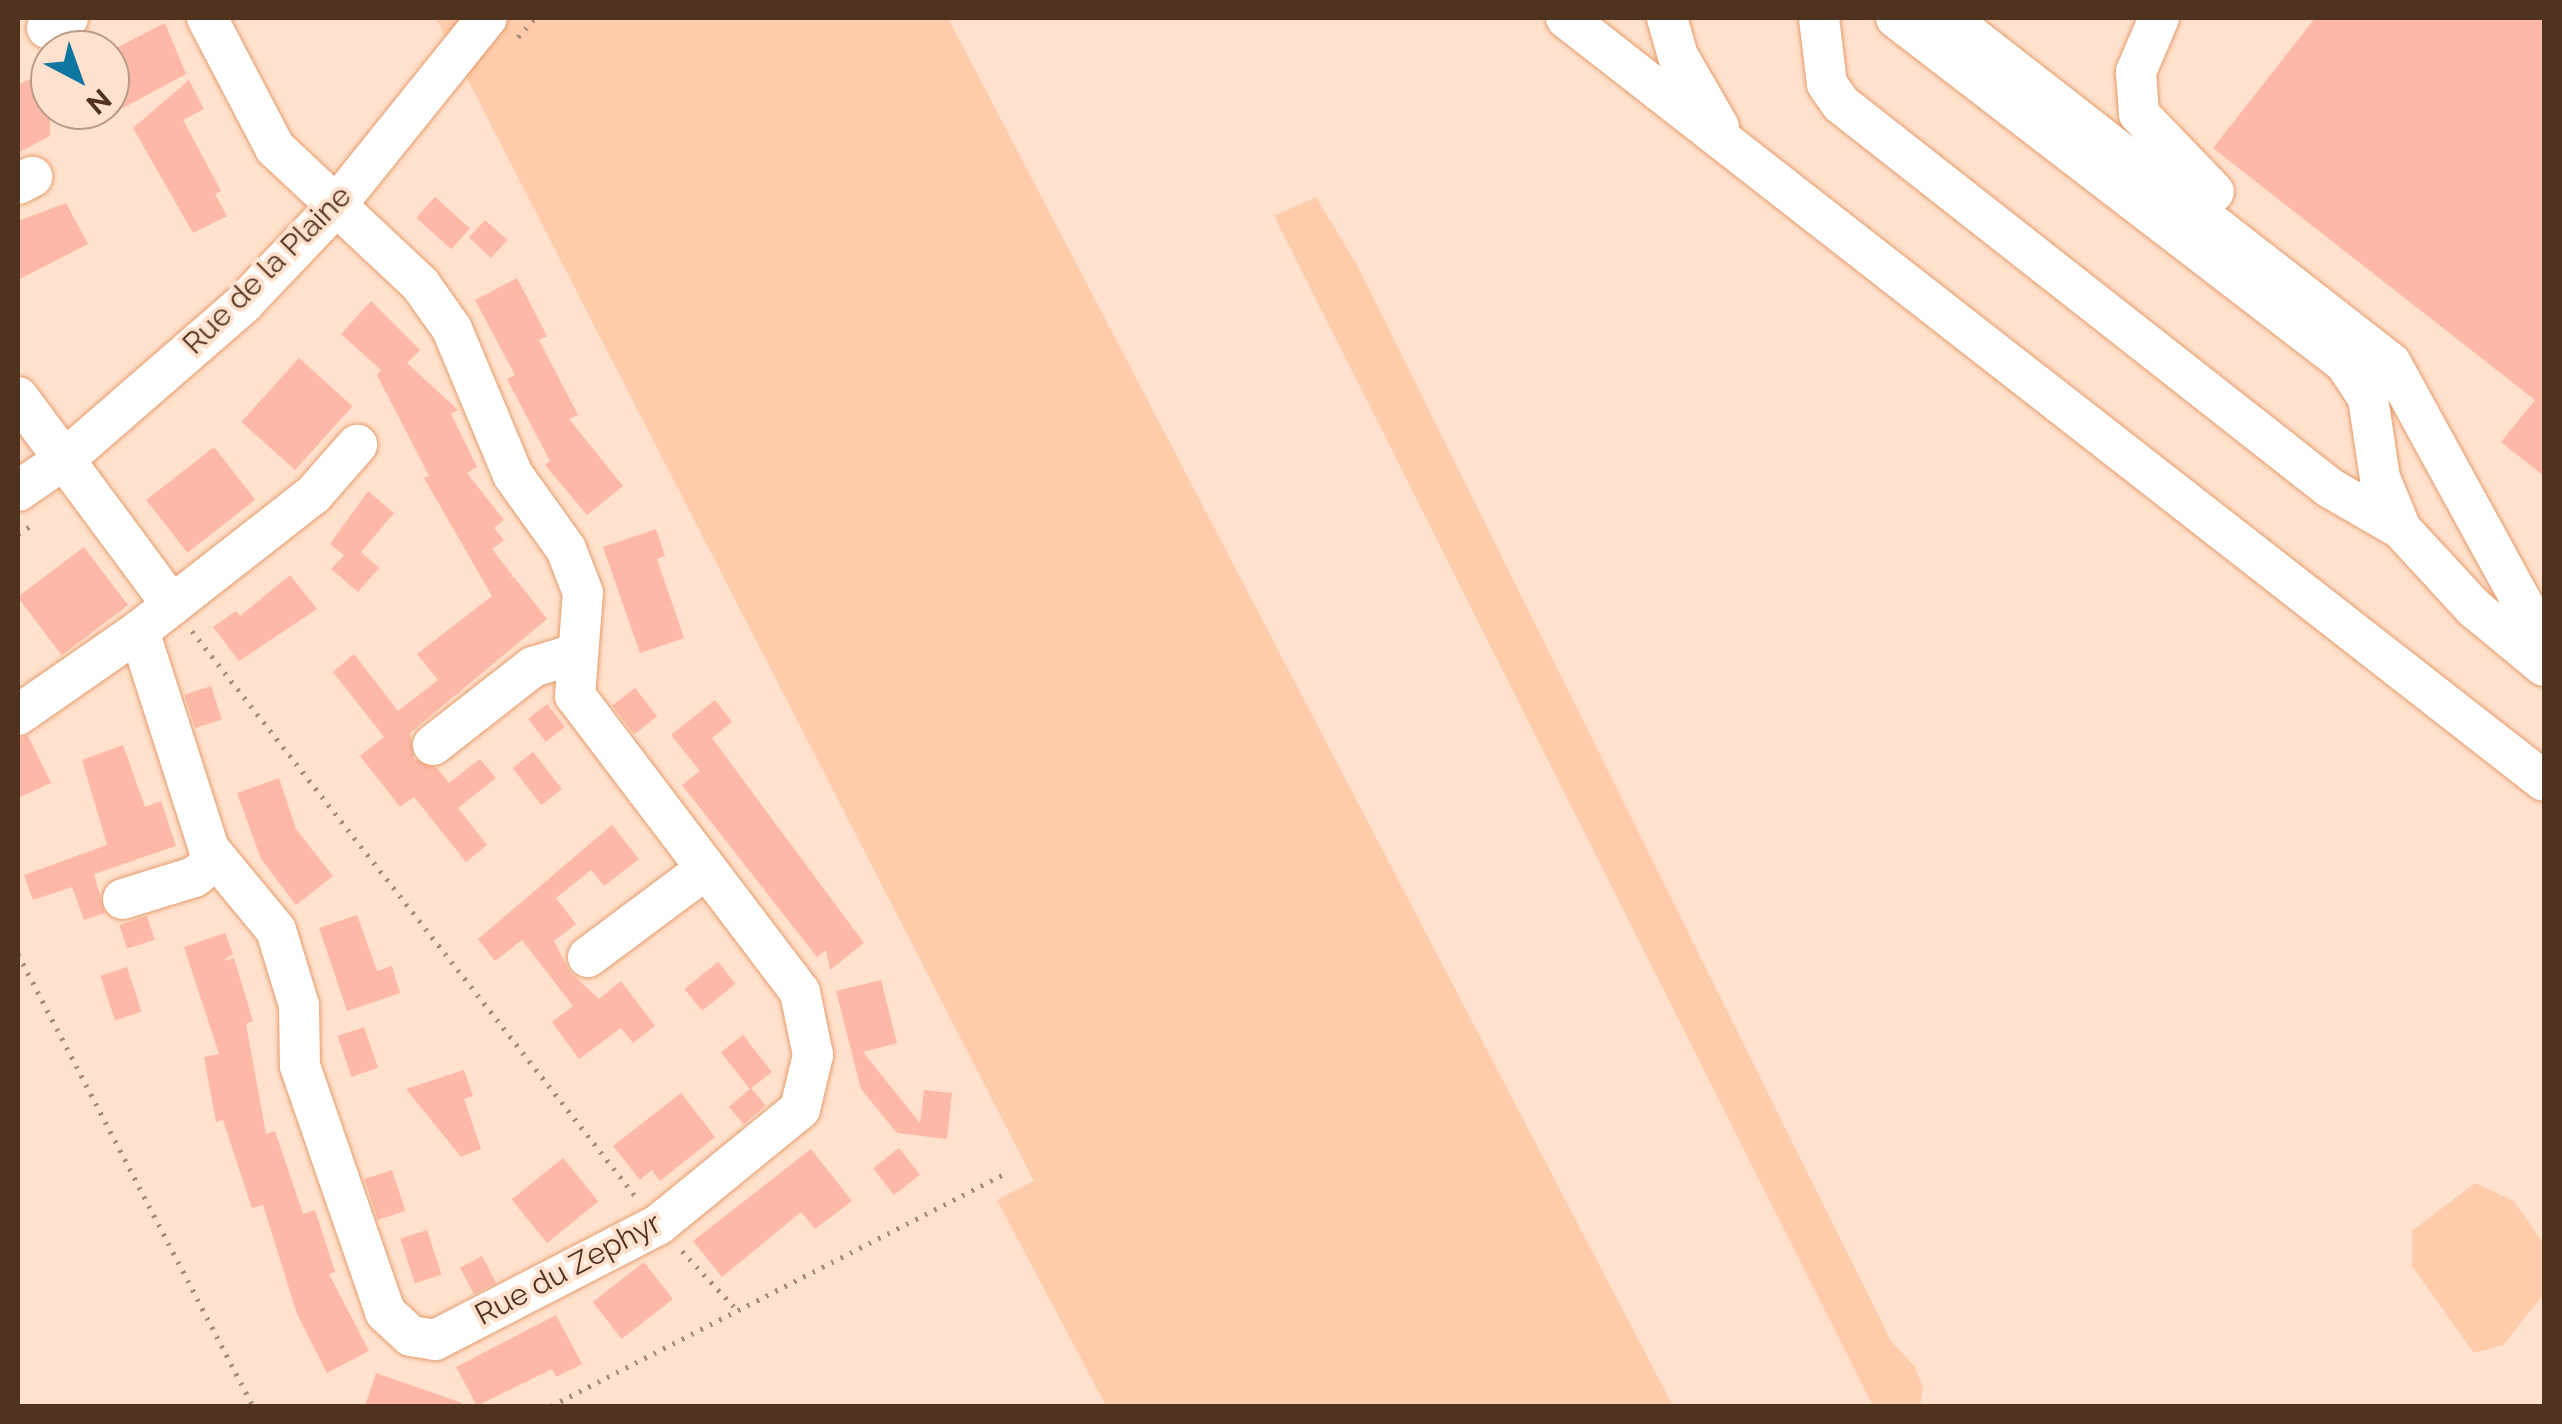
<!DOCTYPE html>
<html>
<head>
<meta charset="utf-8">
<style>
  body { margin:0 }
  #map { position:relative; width:2562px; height:1424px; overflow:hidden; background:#ffe1cd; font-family:Raleway,sans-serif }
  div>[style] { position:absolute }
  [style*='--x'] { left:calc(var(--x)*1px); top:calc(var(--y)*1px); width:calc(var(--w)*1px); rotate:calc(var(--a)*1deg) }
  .green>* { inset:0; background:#ffccab }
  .building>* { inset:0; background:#feb8a7; transform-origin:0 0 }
  .path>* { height:5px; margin-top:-2.5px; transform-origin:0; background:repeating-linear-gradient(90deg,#a88b77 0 2.5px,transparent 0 10.5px) }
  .roads { filter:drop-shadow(0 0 2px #e49d6d) drop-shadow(0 0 2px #e49d6d) }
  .minor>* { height:40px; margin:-20px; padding:0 20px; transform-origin:20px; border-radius:20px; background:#fff }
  span { translate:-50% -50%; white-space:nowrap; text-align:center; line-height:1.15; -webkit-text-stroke:8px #ffe1cd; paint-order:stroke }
  .street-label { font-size:30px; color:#50331f }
  .frame { position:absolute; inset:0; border:20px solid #50331f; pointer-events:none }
  .north { position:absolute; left:30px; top:30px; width:100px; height:100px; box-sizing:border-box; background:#ffe1cd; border:2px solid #b99b87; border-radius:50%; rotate:139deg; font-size:28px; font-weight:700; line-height:40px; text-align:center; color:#50331f }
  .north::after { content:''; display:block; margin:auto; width:35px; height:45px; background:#0f75a1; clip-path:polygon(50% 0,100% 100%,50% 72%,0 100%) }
</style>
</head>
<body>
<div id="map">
  <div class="green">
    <div style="clip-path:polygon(436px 18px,948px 18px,1673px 1406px,1106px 1406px,997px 1200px,1034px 1181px)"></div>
    <div style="clip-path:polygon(1316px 197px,1357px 265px,1891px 1341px,1915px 1367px,1923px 1388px,1920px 1406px,1873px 1406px,1274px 216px)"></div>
    <div style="clip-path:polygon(2475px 1183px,2514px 1201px,2544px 1244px,2544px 1294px,2503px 1345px,2474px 1353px,2412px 1266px,2412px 1231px)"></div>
  </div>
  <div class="building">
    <div style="clip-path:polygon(2315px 18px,2544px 18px,2544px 476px,2501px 442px,2535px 400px,2213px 148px)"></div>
    <div style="clip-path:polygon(165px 23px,186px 74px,123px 108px,110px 84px,110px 51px)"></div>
    <div style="clip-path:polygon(50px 69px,50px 136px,18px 153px,18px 85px)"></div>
    <div style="clip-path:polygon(189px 80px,204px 109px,183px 120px,221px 191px,215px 194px,227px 216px,193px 233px,133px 128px)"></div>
    <div style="left:435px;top:197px;width:47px;height:28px;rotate:42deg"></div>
    <div style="clip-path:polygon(66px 203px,88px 244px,18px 280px,18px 221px)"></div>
    <div style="left:485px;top:220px;width:30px;height:24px;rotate:42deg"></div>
    <div style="clip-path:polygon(517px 278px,547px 336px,539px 340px,578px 415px,569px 419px,623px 486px,587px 515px,545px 465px,550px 461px,507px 379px,515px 375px,475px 300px)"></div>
    <div style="clip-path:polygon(371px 301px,420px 350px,407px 363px,458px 410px,451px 414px,477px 467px,467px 473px,504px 520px,494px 528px,504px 540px,492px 549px,513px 576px,508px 579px,514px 577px,547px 619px,410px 733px,414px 759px,437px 768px,449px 783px,480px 759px,496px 778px,458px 808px,487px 845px,466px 862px,414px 797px,400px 807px,360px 756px,384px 737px,333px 672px,354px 654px,398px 711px,438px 680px,417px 654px,492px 596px,424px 478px,429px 476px,377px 375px,381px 370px,341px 334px)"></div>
    <div style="left:299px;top:358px;width:72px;height:86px;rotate:42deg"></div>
    <div style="left:214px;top:447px;width:67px;height:86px;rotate:52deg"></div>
    <div style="clip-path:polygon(368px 491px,394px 513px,361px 552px,379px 568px,358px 592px,331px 569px,344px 555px,330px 544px)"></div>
    <div style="clip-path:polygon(656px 529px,665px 556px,657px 559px,684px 638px,640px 653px,603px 547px)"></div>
    <div style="left:84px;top:547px;width:73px;height:83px;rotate:53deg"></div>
    <div style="clip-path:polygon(290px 575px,317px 609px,239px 661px,213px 627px,236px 611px,240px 616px)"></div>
    <div style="left:211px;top:686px;width:35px;height:28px;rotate:72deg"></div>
    <div style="left:635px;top:688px;width:36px;height:29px;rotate:52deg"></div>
    <div style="clip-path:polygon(715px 700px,732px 722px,712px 738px,864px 943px,830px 970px,826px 950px,817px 957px,682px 785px,700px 771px,671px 735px)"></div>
    <div style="left:547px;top:704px;width:29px;height:24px;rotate:52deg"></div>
    <div style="clip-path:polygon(28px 736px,51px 783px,18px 798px,18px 738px)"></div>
    <div style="clip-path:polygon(123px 745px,145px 807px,161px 801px,176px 846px,94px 874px,105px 913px,84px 920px,72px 887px,33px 900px,24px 875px,107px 845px,82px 760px)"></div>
    <div style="left:533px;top:752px;width:47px;height:26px;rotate:52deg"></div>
    <div style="clip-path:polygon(279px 778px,296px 829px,333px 876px,296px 905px,261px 859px,237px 793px)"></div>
    <div style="clip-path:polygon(612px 825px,639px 859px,604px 886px,591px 870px,556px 898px,576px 924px,554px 941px,570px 972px,599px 999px,621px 981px,655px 1026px,633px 1043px,621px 1028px,579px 1059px,552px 1022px,573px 1006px,522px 940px,495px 961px,478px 939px)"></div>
    <div style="clip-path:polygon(357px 915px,377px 971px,392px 966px,400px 993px,347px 1011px,319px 928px)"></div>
    <div style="left:147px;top:916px;width:25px;height:29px;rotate:72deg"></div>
    <div style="clip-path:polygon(225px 933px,233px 954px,223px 961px,234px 958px,253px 1021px,246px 1024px,266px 1134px,275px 1131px,303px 1214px,315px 1210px,335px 1272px,329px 1274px,369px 1351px,327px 1373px,297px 1314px,263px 1205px,252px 1208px,223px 1120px,216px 1122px,204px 1057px,219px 1054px,184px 947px)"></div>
    <div style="left:718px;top:962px;width:28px;height:43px;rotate:51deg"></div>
    <div style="left:127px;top:967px;width:47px;height:28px;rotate:72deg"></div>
    <div style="clip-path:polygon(881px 980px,897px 1043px,863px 1052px,920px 1123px,924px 1090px,952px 1093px,947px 1139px,897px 1133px,861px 1089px,836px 991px)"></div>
    <div style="left:364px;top:1027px;width:43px;height:28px;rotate:71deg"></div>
    <div style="left:743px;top:1035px;width:47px;height:28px;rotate:52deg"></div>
    <div style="clip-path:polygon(464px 1070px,473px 1096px,464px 1099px,481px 1149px,461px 1157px,406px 1089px)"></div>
    <div style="left:751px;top:1088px;width:23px;height:29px;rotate:50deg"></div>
    <div style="clip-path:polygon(681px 1093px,715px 1137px,660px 1181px,652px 1170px,640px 1180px,613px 1146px)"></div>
    <div style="left:899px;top:1148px;width:34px;height:33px;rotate:52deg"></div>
    <div style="clip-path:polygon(811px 1149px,852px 1201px,815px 1229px,801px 1212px,722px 1277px,693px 1241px)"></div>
    <div style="left:563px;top:1158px;width:56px;height:66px;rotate:51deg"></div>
    <div style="left:392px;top:1170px;width:43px;height:29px;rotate:72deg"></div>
    <div style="left:427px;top:1230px;width:47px;height:28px;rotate:72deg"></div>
    <div style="left:482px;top:1256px;width:30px;height:25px;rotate:62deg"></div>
    <div style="left:644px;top:1262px;width:47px;height:65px;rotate:52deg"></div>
    <div style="clip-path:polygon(556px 1315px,582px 1364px,556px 1377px,552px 1369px,477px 1406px,456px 1367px)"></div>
    <div style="clip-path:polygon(376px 1373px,462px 1403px,461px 1406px,365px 1406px)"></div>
  </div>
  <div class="path">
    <div style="--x:518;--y:37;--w:25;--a:-48"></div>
    <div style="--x:18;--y:534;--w:17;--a:-33"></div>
    <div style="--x:192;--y:631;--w:719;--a:51.89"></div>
    <div style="--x:18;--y:954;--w:509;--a:62.53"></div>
    <div style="--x:682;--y:1251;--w:82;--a:47"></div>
    <div style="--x:551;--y:1406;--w:507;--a:-27.12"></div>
  </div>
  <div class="roads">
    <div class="minor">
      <div style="--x:1566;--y:18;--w:1240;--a:37.96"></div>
      <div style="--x:1667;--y:18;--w:40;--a:74"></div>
      <div style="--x:1678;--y:56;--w:82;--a:60"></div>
      <div style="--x:1819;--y:18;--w:66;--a:83.1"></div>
      <div style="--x:1827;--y:84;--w:24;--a:55"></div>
      <div style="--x:1841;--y:104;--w:622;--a:38.14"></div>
      <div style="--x:2330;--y:488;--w:82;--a:30"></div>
      <div style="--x:1896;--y:18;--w:566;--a:37.54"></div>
      <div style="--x:2345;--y:363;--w:42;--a:56.7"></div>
      <div style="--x:2368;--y:398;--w:81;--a:81.5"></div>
      <div style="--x:2380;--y:478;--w:55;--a:67.6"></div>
      <div style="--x:2401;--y:529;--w:108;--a:47.3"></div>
      <div style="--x:2474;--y:608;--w:91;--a:39.6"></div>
      <div style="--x:1948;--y:18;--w:561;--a:37.91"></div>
      <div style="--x:2391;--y:363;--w:287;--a:61.3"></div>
      <div style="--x:2529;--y:615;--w:23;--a:49"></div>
      <div style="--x:2159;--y:18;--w:59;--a:113.1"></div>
      <div style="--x:2136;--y:72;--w:42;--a:85.9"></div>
      <div style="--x:2139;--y:114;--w:108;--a:46.1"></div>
      <div style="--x:47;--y:28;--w:23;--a:-25"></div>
      <div style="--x:18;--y:184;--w:16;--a:-27"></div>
      <div style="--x:18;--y:397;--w:259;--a:53.5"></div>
      <div style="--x:172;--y:605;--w:42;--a:141.8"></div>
      <div style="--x:139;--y:631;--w:229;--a:72.2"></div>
      <div style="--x:209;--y:849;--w:105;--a:50.4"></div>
      <div style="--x:276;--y:930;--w:78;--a:73"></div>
      <div style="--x:299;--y:1005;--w:61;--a:89.1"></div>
      <div style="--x:300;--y:1066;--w:260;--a:70.9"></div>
      <div style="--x:385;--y:1312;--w:35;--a:43"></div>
      <div style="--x:411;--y:1336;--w:24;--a:9"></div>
      <div style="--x:435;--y:1340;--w:251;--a:-27.3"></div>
      <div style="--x:658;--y:1225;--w:183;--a:-39.2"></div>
      <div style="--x:800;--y:1109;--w:56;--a:-76.5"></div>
      <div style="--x:813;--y:1055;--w:64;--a:-101.7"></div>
      <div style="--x:800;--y:992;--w:372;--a:-127.2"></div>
      <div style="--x:575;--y:696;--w:103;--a:-85.6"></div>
      <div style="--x:583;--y:593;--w:47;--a:-111.1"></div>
      <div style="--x:566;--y:549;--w:91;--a:-125.6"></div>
      <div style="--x:513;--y:475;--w:158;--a:-112.7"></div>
      <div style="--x:452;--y:329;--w:55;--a:-125.4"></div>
      <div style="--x:420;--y:284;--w:199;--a:-136.8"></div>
      <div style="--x:275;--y:148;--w:147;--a:-117.6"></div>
      <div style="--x:18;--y:491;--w:58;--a:-34.5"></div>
      <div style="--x:66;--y:458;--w:236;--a:-41"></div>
      <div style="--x:244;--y:303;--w:131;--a:-46.5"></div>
      <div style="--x:334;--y:208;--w:244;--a:-51.2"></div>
      <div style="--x:172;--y:605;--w:179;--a:-38"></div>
      <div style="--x:313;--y:495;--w:67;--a:-48.7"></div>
      <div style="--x:18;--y:715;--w:147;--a:-34.8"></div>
      <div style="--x:433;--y:745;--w:127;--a:-38"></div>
      <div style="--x:533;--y:667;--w:47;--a:-17.3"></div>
      <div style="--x:123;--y:899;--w:74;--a:-17.2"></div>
      <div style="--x:194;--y:877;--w:29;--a:-38"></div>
      <div style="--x:588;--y:957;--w:147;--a:-36.7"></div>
    </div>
  </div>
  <div class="street-label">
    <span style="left:267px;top:270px;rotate:-45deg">Rue de la Plaine</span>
    <span style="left:568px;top:1269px;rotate:-28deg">Rue du Zephyr</span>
  </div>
  <div class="frame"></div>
  <div class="north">N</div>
</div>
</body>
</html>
